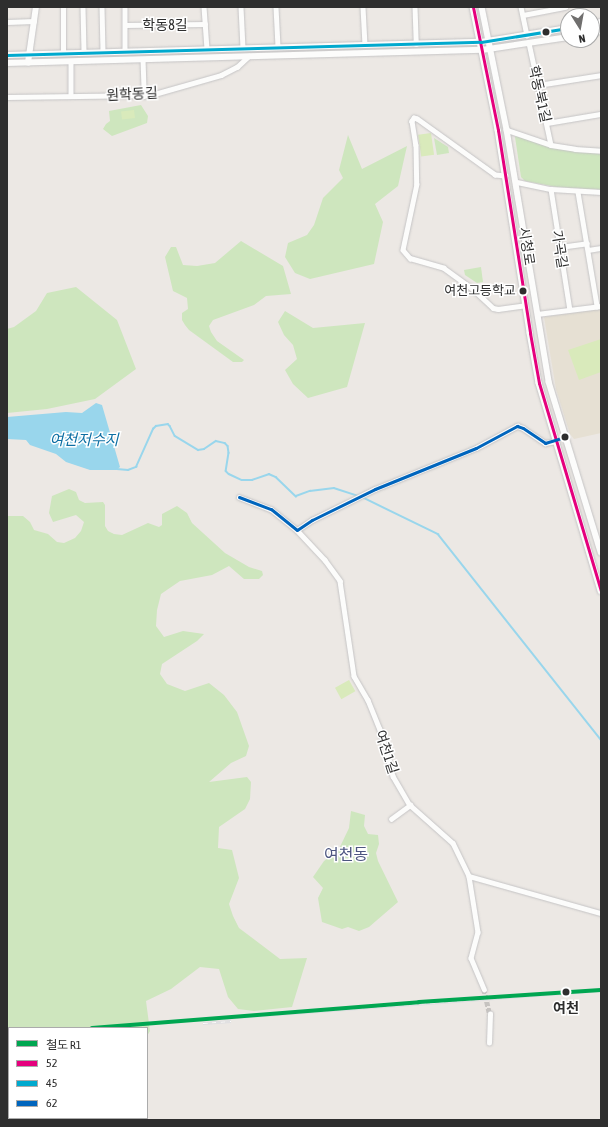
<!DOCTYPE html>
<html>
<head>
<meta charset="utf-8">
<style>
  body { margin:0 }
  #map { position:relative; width:608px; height:1127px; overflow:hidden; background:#ece8e4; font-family:"Asap Condensed","Noto Sans KR",sans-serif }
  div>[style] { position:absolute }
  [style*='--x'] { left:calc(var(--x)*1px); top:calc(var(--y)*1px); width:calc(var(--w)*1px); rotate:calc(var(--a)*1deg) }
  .education>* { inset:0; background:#e6e0d3 }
  .green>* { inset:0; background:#cee6be }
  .pitch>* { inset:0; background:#d9eabb; transform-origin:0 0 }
  .water>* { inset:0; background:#99d6ec }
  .stream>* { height:1.5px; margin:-0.75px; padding:0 0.75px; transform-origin:0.75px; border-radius:0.75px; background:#99d6ec }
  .minor-tunnel>* { height:4.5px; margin-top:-2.25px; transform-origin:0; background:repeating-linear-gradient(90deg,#c6c3c0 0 4.5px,transparent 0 6.5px) }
  .roads { filter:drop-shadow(0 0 1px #c5c4c5) drop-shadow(0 0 1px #c5c4c5) }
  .minor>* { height:4.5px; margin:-2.25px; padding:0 2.25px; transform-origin:2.25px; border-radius:2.25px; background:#fcfcfb }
  .tertiary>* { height:5.5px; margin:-2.75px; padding:0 2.75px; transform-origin:2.75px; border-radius:2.75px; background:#fcfcfb }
  .rail>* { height:3px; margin-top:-1.5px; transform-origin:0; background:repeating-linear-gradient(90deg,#fff 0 4.5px,#dfdfe1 0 9px); box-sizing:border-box; border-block:1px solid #dfdfe1 }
  .bus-1>* { height:3px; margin:-1.5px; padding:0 1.5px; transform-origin:1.5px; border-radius:1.5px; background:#e5007d }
  .bus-2>* { height:3px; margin:-1.5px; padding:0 1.5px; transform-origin:1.5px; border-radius:1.5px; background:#00a9ce }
  .bus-3>* { height:3px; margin:-1.5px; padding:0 1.5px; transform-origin:1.5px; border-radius:1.5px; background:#0065bd }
  .rail-1>* { height:4px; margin:-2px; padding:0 2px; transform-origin:2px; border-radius:2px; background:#00a651 }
  .dots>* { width:11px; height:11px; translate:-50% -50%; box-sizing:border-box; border:2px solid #fff; border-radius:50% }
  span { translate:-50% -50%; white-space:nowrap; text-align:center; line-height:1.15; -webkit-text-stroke:3px #fff; paint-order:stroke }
  .bus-label { font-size:13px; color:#2e2e2e }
  .right { translate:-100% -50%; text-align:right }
  .street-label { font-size:14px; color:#2e2e2e }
  .stop-label { font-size:14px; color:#2e2e2e; font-weight:700 }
  .water-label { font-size:15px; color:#0d6fa3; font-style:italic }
  .quarter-label { font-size:16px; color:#4d5680 }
  .frame { position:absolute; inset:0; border:8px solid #2e2e2e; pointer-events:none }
  .legend { position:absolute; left:8px; top:1027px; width:140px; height:92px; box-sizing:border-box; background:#fff; border:1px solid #ababab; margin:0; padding:5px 7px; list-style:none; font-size:12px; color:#2e2e2e }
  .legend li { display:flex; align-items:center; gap:8px; height:20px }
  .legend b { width:20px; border:1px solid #ababab }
  .north { position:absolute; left:560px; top:8px; width:40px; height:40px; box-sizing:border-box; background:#fff; border:1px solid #ababab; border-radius:50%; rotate:169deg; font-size:11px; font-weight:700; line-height:16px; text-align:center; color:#2e2e2e }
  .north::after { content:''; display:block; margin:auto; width:14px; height:18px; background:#706f6e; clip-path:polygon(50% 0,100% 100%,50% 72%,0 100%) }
</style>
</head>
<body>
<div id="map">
  <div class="education">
    <div style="clip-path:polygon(601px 309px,601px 433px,574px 439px,570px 434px,556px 389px,544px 317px)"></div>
  </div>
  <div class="green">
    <div style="clip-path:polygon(141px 105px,148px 116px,147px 123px,112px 136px,103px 129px,106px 124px,110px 121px,109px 111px)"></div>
    <div style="clip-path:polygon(348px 135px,362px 169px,407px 146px,398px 186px,375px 204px,383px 222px,374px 264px,310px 279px,295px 273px,285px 257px,288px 243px,307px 235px,314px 225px,323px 198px,343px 178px,339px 170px)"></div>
    <div style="clip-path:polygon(516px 136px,566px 150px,601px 153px,601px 190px,557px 187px,525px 181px,521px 177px,515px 137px)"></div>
    <div style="clip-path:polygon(434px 138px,448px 147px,449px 153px,437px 155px)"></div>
    <div style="clip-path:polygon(241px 241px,283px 266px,291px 294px,266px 296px,254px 305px,213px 320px,209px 326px,211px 332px,217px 341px,244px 360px,242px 362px,233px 362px,189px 330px,185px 325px,182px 320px,182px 313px,188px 309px,187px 298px,173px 291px,165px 257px,171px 247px,176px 247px,183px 265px,197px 266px,215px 263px)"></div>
    <div style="clip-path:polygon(481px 267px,483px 282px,477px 283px,465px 275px,464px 270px)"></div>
    <div style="clip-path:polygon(76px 287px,117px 320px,136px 369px,95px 399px,47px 409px,7px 413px,7px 329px,14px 327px,36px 311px,47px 293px)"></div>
    <div style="clip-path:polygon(285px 311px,313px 328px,365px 323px,347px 387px,308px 398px,293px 384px,285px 370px,297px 359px,293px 345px,284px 335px,278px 322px)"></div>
    <div style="clip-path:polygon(69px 489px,76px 492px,79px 500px,85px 503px,103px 502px,105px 505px,105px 526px,108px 531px,114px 534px,122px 535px,148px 523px,159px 527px,162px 525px,162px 514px,177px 506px,187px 513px,192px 523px,225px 553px,249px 567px,262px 571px,263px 575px,259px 579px,244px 579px,229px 566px,212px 575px,180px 581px,161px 594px,157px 610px,156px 626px,164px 637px,183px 631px,204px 634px,197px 641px,162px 664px,160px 674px,167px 684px,185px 691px,209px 683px,224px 695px,237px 712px,249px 746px,246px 756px,231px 763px,209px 782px,247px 777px,251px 782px,250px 799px,245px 809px,219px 827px,218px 848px,232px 850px,239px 878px,229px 904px,233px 916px,239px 928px,280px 959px,307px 958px,292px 1007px,254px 1011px,238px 1009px,228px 997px,219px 969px,200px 967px,171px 989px,146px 1001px,150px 1031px,147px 1036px,147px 1028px,9px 1028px,9px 1118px,88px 1118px,89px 1120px,7px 1120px,7px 516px,23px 516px,30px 522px,34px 530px,48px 534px,57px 542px,64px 543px,75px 538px,81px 531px,84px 522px,76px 515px,53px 522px,49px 513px,52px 496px)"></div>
    <div style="clip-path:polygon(351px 811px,365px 815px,364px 826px,368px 834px,378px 835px,379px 844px,376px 853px,378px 861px,398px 902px,369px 927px,359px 931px,348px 927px,342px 929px,322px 922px,318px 898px,323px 888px,313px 877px,324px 861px,338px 851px,349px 828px)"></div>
  </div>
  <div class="pitch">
    <div style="left:134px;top:110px;width:8px;height:13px;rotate:83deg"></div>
    <div style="left:431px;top:133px;width:22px;height:13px;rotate:82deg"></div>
    <div style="clip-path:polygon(601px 339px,601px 372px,579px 380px,568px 350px)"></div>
    <div style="left:349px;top:680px;width:13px;height:16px;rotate:61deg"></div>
  </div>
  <div class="water">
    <div style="clip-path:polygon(96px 403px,102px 405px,120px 467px,116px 470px,90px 470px,66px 462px,56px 454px,30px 445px,26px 440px,7px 439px,7px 417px,66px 412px,82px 413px)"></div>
  </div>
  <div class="stream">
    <div style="--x:117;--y:469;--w:11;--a:5"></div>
    <div style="--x:128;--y:470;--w:9;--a:-21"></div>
    <div style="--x:136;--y:467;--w:42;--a:-65.9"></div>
    <div style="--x:153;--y:429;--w:4;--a:-45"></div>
    <div style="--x:156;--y:426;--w:12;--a:-9"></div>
    <div style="--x:168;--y:424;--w:3;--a:45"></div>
    <div style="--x:170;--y:426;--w:11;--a:63"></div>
    <div style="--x:175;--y:436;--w:27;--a:31"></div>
    <div style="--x:198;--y:450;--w:6;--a:-9"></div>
    <div style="--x:204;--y:449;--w:14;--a:-34"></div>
    <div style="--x:216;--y:441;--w:9;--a:13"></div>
    <div style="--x:225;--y:443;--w:4;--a:45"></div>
    <div style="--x:228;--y:446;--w:7;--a:82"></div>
    <div style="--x:229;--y:453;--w:18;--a:99"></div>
    <div style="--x:226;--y:471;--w:4;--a:45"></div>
    <div style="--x:229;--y:474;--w:14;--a:25"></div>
    <div style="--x:242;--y:480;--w:10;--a:0"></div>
    <div style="--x:252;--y:480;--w:18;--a:-19"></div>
    <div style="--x:269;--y:474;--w:8;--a:23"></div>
    <div style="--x:276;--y:477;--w:28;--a:44"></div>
    <div style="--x:296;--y:496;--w:15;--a:-20"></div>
    <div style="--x:310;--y:491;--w:24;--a:-7"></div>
    <div style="--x:334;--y:488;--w:25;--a:18"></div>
    <div style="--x:362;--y:497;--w:85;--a:26"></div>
    <div style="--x:438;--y:534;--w:263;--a:51.6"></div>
  </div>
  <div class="minor-tunnel">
    <div style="--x:484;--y:989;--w:26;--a:77"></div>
  </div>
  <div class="roads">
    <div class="minor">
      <div style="--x:83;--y:7;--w:45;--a:88.7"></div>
      <div style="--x:102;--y:7;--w:45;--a:88.7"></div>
      <div style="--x:125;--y:7;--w:44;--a:90"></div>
      <div style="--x:204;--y:7;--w:42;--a:85.9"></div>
      <div style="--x:241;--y:7;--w:41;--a:87.2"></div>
      <div style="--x:276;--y:7;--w:40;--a:87.1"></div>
      <div style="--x:363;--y:7;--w:38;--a:87"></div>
      <div style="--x:415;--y:7;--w:37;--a:88"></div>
      <div style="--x:521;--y:7;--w:29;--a:78"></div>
      <div style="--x:523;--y:15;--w:43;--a:-10.8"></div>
      <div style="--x:7;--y:22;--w:27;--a:-2"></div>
      <div style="--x:125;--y:25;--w:80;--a:-0.7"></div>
      <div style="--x:529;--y:43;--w:104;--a:77.8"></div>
      <div style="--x:63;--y:53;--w:46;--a:-90"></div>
      <div style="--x:143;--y:59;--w:37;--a:88"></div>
      <div style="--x:71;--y:61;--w:35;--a:90"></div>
      <div style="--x:538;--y:85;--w:64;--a:-9"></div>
      <div style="--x:7;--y:97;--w:144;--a:-0.8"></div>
      <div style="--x:151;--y:95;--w:73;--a:-15.9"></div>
      <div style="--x:221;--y:75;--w:18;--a:-27"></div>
      <div style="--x:237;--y:67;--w:16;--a:-43"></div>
      <div style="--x:547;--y:123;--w:55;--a:-9.5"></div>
      <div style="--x:507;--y:130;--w:46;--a:18.8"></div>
      <div style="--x:551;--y:145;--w:24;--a:9"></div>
      <div style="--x:575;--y:149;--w:26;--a:4"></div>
      <div style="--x:506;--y:176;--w:11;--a:-175"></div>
      <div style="--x:495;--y:175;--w:96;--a:-144.3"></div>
      <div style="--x:417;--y:119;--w:3;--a:-162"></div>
      <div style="--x:414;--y:118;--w:4;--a:124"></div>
      <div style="--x:412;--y:121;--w:24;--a:81"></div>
      <div style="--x:416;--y:145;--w:39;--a:89"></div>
      <div style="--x:417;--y:184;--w:67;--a:102"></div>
      <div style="--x:403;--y:250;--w:11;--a:49"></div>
      <div style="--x:410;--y:258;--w:35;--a:16"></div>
      <div style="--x:444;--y:268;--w:37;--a:36"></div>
      <div style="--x:474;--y:290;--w:26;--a:43"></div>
      <div style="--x:493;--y:308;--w:5;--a:11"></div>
      <div style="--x:498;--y:309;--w:27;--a:-8"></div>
      <div style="--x:517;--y:182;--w:35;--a:12"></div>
      <div style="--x:551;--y:189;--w:50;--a:3.4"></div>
      <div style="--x:551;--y:189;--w:122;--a:81.1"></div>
      <div style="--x:578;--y:192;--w:116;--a:80.5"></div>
      <div style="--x:560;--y:247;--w:27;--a:-8"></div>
      <div style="--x:588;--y:250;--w:13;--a:-9"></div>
      <div style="--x:537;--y:314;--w:64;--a:-7.1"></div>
      <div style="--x:239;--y:497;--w:34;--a:21"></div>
      <div style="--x:271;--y:509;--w:33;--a:39"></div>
      <div style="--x:297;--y:530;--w:18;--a:-34"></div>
      <div style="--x:312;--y:520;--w:70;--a:-26.2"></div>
      <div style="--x:375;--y:489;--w:109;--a:-22.1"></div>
      <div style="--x:476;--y:448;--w:47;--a:-28.2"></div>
      <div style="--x:517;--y:426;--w:6;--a:18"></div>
      <div style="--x:523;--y:428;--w:27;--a:34"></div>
      <div style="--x:545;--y:443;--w:11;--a:-10"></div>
      <div style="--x:297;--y:530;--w:41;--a:47"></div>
      <div style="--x:325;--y:560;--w:26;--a:54"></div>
      <div style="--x:340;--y:581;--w:96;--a:81.6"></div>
      <div style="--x:354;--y:676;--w:28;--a:60"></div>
      <div style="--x:368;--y:700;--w:31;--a:68"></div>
      <div style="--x:380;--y:729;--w:49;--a:74.5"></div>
      <div style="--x:393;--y:776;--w:34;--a:60"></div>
      <div style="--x:410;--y:805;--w:57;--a:41.5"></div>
      <div style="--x:453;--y:843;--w:37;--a:64"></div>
      <div style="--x:469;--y:876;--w:57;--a:80.9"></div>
      <div style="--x:478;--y:932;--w:27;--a:105"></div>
      <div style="--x:471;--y:958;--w:34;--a:67"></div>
      <div style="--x:391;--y:819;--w:24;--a:-36"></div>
      <div style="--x:469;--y:876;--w:137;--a:15.7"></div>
      <div style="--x:489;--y:1043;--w:29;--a:-88"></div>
    </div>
    <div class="tertiary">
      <div style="--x:473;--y:7;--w:126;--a:78.5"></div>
      <div style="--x:498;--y:130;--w:206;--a:81"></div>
      <div style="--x:530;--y:333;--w:51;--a:79.8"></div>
      <div style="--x:539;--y:383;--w:217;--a:73.4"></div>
      <div style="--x:482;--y:7;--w:126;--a:78.5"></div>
      <div style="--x:507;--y:130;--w:255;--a:80.5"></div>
      <div style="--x:549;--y:382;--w:178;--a:73"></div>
      <div style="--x:592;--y:24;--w:9;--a:-13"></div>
      <div style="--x:592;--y:33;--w:9;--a:-13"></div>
      <div style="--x:7;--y:55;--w:474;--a:-1.6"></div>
      <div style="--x:481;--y:42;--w:88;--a:-9.1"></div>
      <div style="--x:7;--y:63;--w:475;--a:-1.6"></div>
      <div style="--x:482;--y:50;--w:87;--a:-8.6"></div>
      <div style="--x:28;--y:63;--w:57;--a:-81.9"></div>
    </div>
  </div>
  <div class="rail">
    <div style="--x:224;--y:1018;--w:378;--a:-4.2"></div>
    <div style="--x:203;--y:1023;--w:28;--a:-4"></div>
  </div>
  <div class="bus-1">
    <div style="--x:473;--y:7;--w:126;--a:78.5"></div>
    <div style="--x:498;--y:130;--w:206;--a:81"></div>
    <div style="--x:530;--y:333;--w:51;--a:79.8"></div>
    <div style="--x:539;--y:383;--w:217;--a:73.4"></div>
  </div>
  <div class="bus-2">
    <div style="--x:7;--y:55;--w:474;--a:-1.6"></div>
    <div style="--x:481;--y:42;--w:88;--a:-9.1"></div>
  </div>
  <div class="bus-3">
    <div style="--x:239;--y:497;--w:34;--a:21"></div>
    <div style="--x:271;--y:509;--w:33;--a:39"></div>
    <div style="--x:297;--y:530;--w:18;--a:-34"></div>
    <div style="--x:312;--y:520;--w:70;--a:-26.2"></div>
    <div style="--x:375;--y:489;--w:109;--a:-22.1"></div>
    <div style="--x:476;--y:448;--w:47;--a:-28.2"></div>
    <div style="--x:517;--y:426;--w:6;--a:18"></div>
    <div style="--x:523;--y:428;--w:27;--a:34"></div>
    <div style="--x:545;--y:443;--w:21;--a:-17"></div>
  </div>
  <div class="rail-1">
    <div style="--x:92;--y:1028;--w:328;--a:-4.5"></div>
    <div style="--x:419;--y:1002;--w:182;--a:-3.8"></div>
  </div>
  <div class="dots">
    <div style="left:546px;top:32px;background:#2e2e2e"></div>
    <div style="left:523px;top:291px;background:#2e2e2e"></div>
    <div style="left:565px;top:437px;background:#2e2e2e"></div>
    <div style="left:566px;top:992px;background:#2e2e2e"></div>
  </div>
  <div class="bus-label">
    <span class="right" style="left:516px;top:291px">여천고등학교</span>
  </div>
  <div class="street-label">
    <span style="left:165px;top:25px">학동8길</span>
    <span style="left:132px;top:94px;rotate:-3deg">원학동길</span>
    <span style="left:540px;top:94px;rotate:77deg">학동북1길</span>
    <span style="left:527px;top:246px;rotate:81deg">시청로</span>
    <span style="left:560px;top:249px;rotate:81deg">가곡길</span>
    <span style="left:387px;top:752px;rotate:72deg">여천1길</span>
  </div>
  <div class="stop-label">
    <span style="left:566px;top:1008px">여천</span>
  </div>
  <div class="water-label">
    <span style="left:84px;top:440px">여천저수지</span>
  </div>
  <div class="quarter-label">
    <span style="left:346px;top:854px">여천동</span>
  </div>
  <div class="frame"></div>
  <ul class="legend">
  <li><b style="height:5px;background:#00a651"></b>철도 R1</li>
  <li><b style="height:5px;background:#e5007d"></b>52</li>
  <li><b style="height:5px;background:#00a9ce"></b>45</li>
  <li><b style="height:5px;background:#0065bd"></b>62</li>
  </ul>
  <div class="north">N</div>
</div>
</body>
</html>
